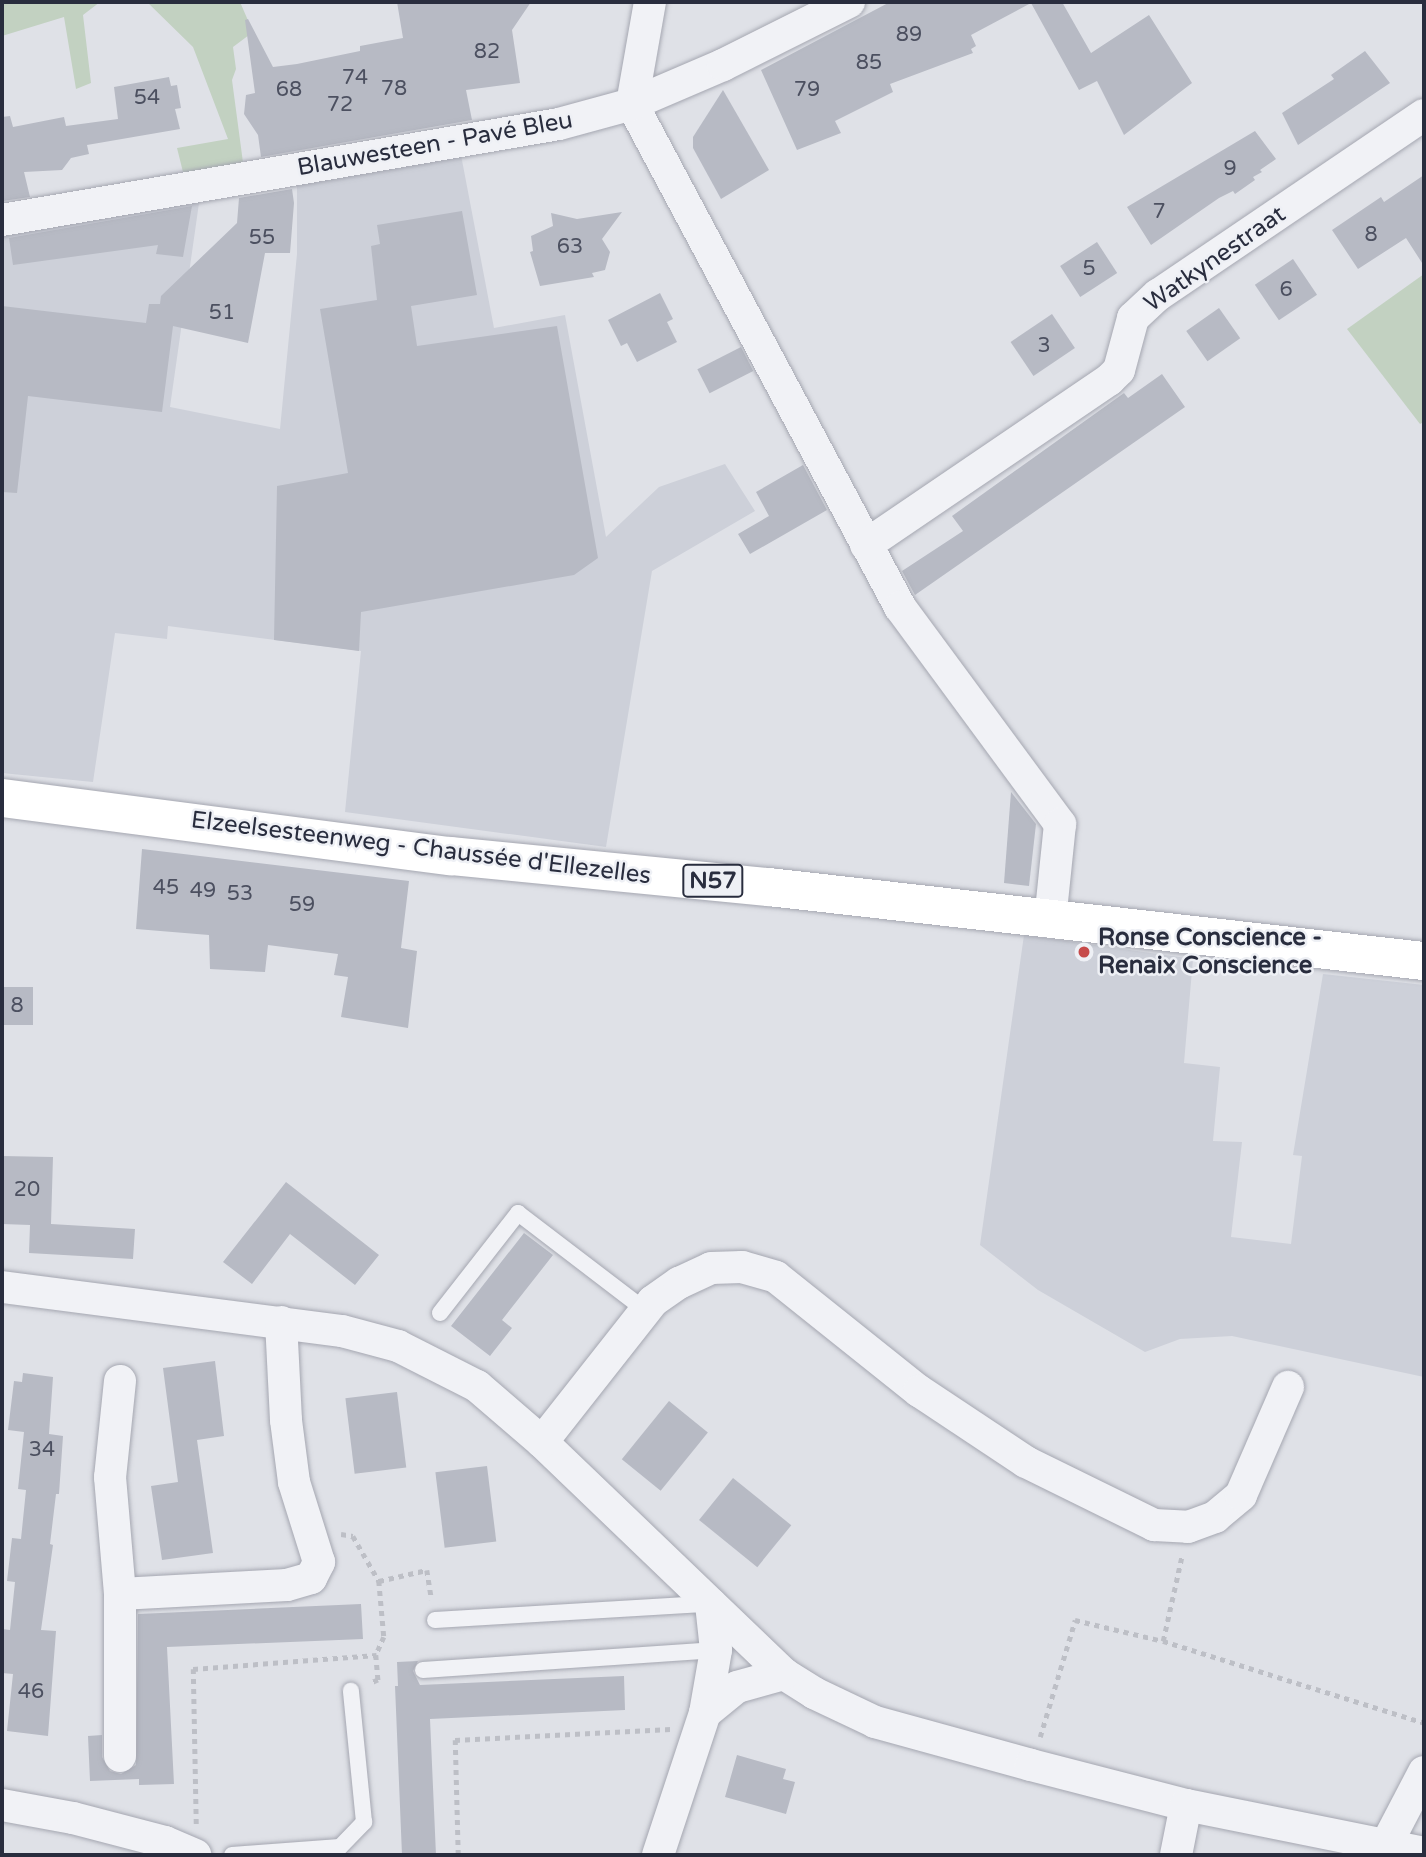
<!DOCTYPE html>
<html>
<head>
<meta charset="utf-8">
<style>
  body { margin:0 }
  #map { position:relative; width:1426px; height:1857px; overflow:hidden; background:#dfe1e7; font-family:"Varela Round",sans-serif }
  div>[style] { position:absolute }
  [style*='--x'] { left:calc(var(--x)*1px); top:calc(var(--y)*1px); width:calc(var(--w)*1px); rotate:calc(var(--a)*1deg) }
  .built>* { inset:0; background:#cdd0d9 }
  .green>* { inset:0; background:#c2d1c1 }
  .building>* { inset:0; background:#b7bac4; transform-origin:0 0 }
  .path>* { height:4.5px; margin-top:-2.25px; transform-origin:0; background:repeating-linear-gradient(90deg,#bdbfc6 0 5px,transparent 0 10px) }
  .roads { filter:drop-shadow(0 0 2px #a5a7b1) drop-shadow(0 0 2px #a5a7b1) }
  .lane>* { height:16px; margin:-8px; padding:0 8px; transform-origin:8px; border-radius:8px; background:#f1f2f6 }
  .street>* { height:32px; margin:-16px; padding:0 16px; transform-origin:16px; border-radius:16px; background:#f1f2f6 }
  .primary>* { height:38px; margin:-19px; padding:0 19px; transform-origin:19px; border-radius:19px; background:#fff }
  .dots>* { width:19px; height:19px; translate:-50% -50%; box-sizing:border-box; border:4px solid #eef0f5; border-radius:50% }
  span { translate:-50% -50%; white-space:nowrap; text-align:center; line-height:1.15; -webkit-text-stroke:5px #eef0f5; paint-order:stroke }
  .number-label { font-size:21px; color:#4c5060 }
  .number-label span { -webkit-text-stroke-width:0 }
  .shield-label span { padding:2px 5px; background:#eef0f5; border:2px solid; border-radius:5px; -webkit-text-stroke-width:0 }
  .shield-label { font-size:23px; color:#292d3e; font-weight:700 }
  .street-label { font-size:24px; color:#292d3e }
  .poi-label { font-size:24px; color:#292d3e; font-weight:700 }
  .left { translate:0 -50%; text-align:left }
  .frame { position:absolute; inset:0; border:4px solid #292d3e; pointer-events:none }
</style>
</head>
<body>
<div id="map">
  <div class="built">
    <div style="clip-path:polygon(461px 155px,494px 328px,565px 315px,606px 537px,659px 487px,725px 464px,755px 511px,652px 571px,606px 847px,345px 812px,361px 651px,168px 626px,167px 639px,115px 633px,93px 782px,2px 773px,2px 236px,200px 196px,170px 407px,280px 429px,297px 254px,297px 182px)"></div>
    <div style="clip-path:polygon(1024px 935px,1193px 959px,1184px 1063px,1220px 1067px,1213px 1141px,1242px 1142px,1231px 1237px,1291px 1244px,1302px 1156px,1293px 1155px,1323px 974px,1424px 985px,1424px 1377px,1232px 1336px,1180px 1339px,1145px 1352px,1038px 1290px,980px 1245px)"></div>
  </div>
  <div class="green">
    <div style="clip-path:polygon(2px 2px,100px 2px,83px 15px,91px 83px,76px 89px,64px 17px,2px 36px)"></div>
    <div style="clip-path:polygon(147px 2px,240px 2px,253px 32px,233px 47px,236px 69px,232px 80px,244px 170px,184px 176px,177px 148px,228px 139px,193px 47px)"></div>
    <div style="clip-path:polygon(1424px 274px,1424px 422px,1420px 424px,1347px 329px)"></div>
  </div>
  <div class="building">
    <div style="clip-path:polygon(397px 2px,531px 2px,512px 30px,520px 83px,466px 90px,472px 120px,261px 157px,258px 135px,244px 114px,246px 95px,255px 93px,245px 20px,248px 19px,273px 67px,297px 64px,360px 51px,360px 46px,403px 38px)"></div>
    <div style="clip-path:polygon(890px 2px,1062px 2px,1091px 53px,1149px 15px,1192px 83px,1124px 135px,1097px 81px,1079px 90px,1031px 3px,971px 35px,976px 46px,971px 49px,973px 53px,890px 84px,893px 92px,835px 121px,841px 133px,797px 150px,761px 70px)"></div>
    <div style="clip-path:polygon(1365px 51px,1390px 83px,1298px 145px,1282px 113px,1334px 79px,1331px 75px)"></div>
    <div style="clip-path:polygon(169px 77px,171px 86px,177px 85px,181px 108px,175px 109px,180px 129px,87px 145px,89px 154px,71px 158px,62px 170px,24px 172px,30px 197px,3px 201px,2px 117px,10px 116px,13px 127px,64px 117px,66px 126px,118px 119px,114px 87px)"></div>
    <div style="clip-path:polygon(723px 90px,769px 170px,721px 199px,693px 148px,693px 137px)"></div>
    <div style="clip-path:polygon(1255px 131px,1276px 159px,1260px 170px,1262px 172px,1253px 177px,1255px 180px,1235px 194px,1233px 191px,1219px 198px,1151px 245px,1127px 207px)"></div>
    <div style="clip-path:polygon(1424px 175px,1424px 266px,1406px 238px,1358px 269px,1332px 230px,1381px 197px,1384px 202px)"></div>
    <div style="clip-path:polygon(292px 189px,294px 203px,290px 253px,265px 253px,248px 343px,173px 326px,162px 412px,28px 396px,17px 493px,2px 492px,2px 306px,146px 323px,149px 304px,160px 304px,161px 296px,237px 223px,239px 198px)"></div>
    <div style="clip-path:polygon(192px 206px,183px 257px,156px 254px,158px 245px,13px 265px,9px 238px)"></div>
    <div style="clip-path:polygon(462px 211px,477px 295px,411px 306px,417px 346px,557px 326px,598px 558px,574px 575px,361px 612px,359px 651px,274px 640px,277px 486px,348px 473px,320px 309px,377px 300px,371px 246px,380px 244px,377px 225px)"></div>
    <div style="clip-path:polygon(622px 212px,602px 239px,610px 252px,605px 270px,592px 273px,594px 277px,540px 286px,530px 252px,533px 251px,531px 236px,553px 226px,551px 213px,577px 219px)"></div>
    <div style="left:1097px;top:242px;width:37px;height:44px;rotate:57deg"></div>
    <div style="left:1293px;top:259px;width:43px;height:46px;rotate:56deg"></div>
    <div style="clip-path:polygon(660px 293px,673px 319px,667px 322px,677px 342px,637px 362px,627px 343px,621px 346px,608px 320px)"></div>
    <div style="left:1219px;top:308px;width:37px;height:40px;rotate:55deg"></div>
    <div style="left:1052px;top:314px;width:41px;height:50px;rotate:56deg"></div>
    <div style="left:741px;top:347px;width:27px;height:49px;rotate:63deg"></div>
    <div style="clip-path:polygon(1162px 374px,1185px 407px,915px 595px,902px 571px,963px 531px,952px 516px,1124px 393px,1128px 398px)"></div>
    <div style="clip-path:polygon(803px 465px,827px 510px,750px 554px,738px 534px,769px 516px,756px 492px)"></div>
    <div style="clip-path:polygon(1011px 792px,1036px 824px,1029px 886px,1004px 883px)"></div>
    <div style="clip-path:polygon(142px 849px,409px 881px,401px 948px,417px 951px,408px 1028px,341px 1017px,348px 977px,334px 975px,338px 954px,268px 945px,265px 972px,210px 969px,209px 935px,136px 929px)"></div>
    <div style="left:2px;top:987px;width:31px;height:38px"></div>
    <div style="clip-path:polygon(2px 1156px,53px 1157px,51px 1224px,135px 1229px,133px 1259px,29px 1253px,30px 1225px,2px 1224px)"></div>
    <div style="clip-path:polygon(286px 1182px,379px 1255px,355px 1285px,290px 1234px,252px 1284px,223px 1262px)"></div>
    <div style="clip-path:polygon(524px 1233px,553px 1255px,502px 1320px,512px 1328px,490px 1356px,451px 1326px)"></div>
    <div style="clip-path:polygon(215px 1361px,224px 1436px,197px 1440px,213px 1553px,162px 1560px,151px 1486px,178px 1482px,163px 1368px)"></div>
    <div style="clip-path:polygon(23px 1373px,53px 1377px,49px 1434px,63px 1436px,59px 1494px,56px 1494px,50px 1544px,53px 1545px,41px 1630px,56px 1631px,48px 1736px,7px 1731px,13px 1674px,2px 1673px,2px 1629px,10px 1630px,15px 1582px,7px 1581px,12px 1538px,21px 1539px,26px 1490px,18px 1489px,24px 1432px,8px 1430px,14px 1381px,22px 1382px)"></div>
    <div style="left:397px;top:1392px;width:76px;height:52px;rotate:83deg"></div>
    <div style="left:669px;top:1401px;width:50px;height:75px;rotate:39deg"></div>
    <div style="left:487px;top:1466px;width:76px;height:52px;rotate:83deg"></div>
    <div style="left:733px;top:1478px;width:75px;height:54px;rotate:39deg"></div>
    <div style="clip-path:polygon(361px 1604px,363px 1639px,167px 1647px,174px 1784px,139px 1785px,139px 1779px,90px 1781px,88px 1736px,102px 1735px,102px 1757px,110px 1771px,121px 1774px,136px 1765px,138px 1614px)"></div>
    <div style="clip-path:polygon(418px 1661px,413px 1671px,420px 1685px,624px 1676px,625px 1710px,430px 1719px,436px 1855px,402px 1855px,395px 1686px,398px 1686px,397px 1662px)"></div>
    <div style="clip-path:polygon(737px 1755px,786px 1769px,783px 1779px,795px 1782px,786px 1814px,725px 1797px)"></div>
  </div>
  <div class="path">
    <div style="--x:341;--y:1534;--w:12;--a:9"></div>
    <div style="--x:353;--y:1536;--w:52;--a:60"></div>
    <div style="--x:379;--y:1581;--w:56;--a:84.9"></div>
    <div style="--x:384;--y:1637;--w:20;--a:114"></div>
    <div style="--x:376;--y:1655;--w:25;--a:85"></div>
    <div style="--x:378;--y:1680;--w:8;--a:157"></div>
    <div style="--x:379;--y:1581;--w:49;--a:-12.9"></div>
    <div style="--x:427;--y:1570;--w:30;--a:81"></div>
    <div style="--x:1163;--y:1641;--w:274;--a:17.4"></div>
    <div style="--x:1040;--y:1737;--w:122;--a:-73.3"></div>
    <div style="--x:1075;--y:1620;--w:90;--a:13.4"></div>
    <div style="--x:1163;--y:1641;--w:88;--a:-77.5"></div>
    <div style="--x:196;--y:1824;--w:155;--a:-91.1"></div>
    <div style="--x:193;--y:1669;--w:184;--a:-4.4"></div>
    <div style="--x:458;--y:1855;--w:115;--a:-91.5"></div>
    <div style="--x:455;--y:1740;--w:216;--a:-2.9"></div>
  </div>
  <div class="roads">
    <div class="lane">
      <div style="--x:440;--y:1313;--w:127;--a:-52"></div>
      <div style="--x:518;--y:1213;--w:160;--a:37.4"></div>
      <div style="--x:435;--y:1620;--w:273;--a:-3.4"></div>
      <div style="--x:423;--y:1670;--w:294;--a:-3.9"></div>
      <div style="--x:232;--y:1855;--w:108;--a:-4.2"></div>
      <div style="--x:340;--y:1847;--w:35;--a:-46"></div>
      <div style="--x:364;--y:1822;--w:132;--a:-95.7"></div>
    </div>
    <div class="street">
      <div style="--x:632;--y:104;--w:570;--a:61.95"></div>
      <div style="--x:900;--y:607;--w:270;--a:53.6"></div>
      <div style="--x:1060;--y:824;--w:98;--a:95.9"></div>
      <div style="--x:632;--y:104;--w:104;--a:-80"></div>
      <div style="--x:2;--y:220;--w:565;--a:-9.78"></div>
      <div style="--x:559;--y:124;--w:76;--a:-15.3"></div>
      <div style="--x:632;--y:104;--w:99;--a:-23.2"></div>
      <div style="--x:723;--y:65;--w:141;--a:-26.6"></div>
      <div style="--x:866;--y:545;--w:294;--a:-34.2"></div>
      <div style="--x:1109;--y:380;--w:14;--a:-45"></div>
      <div style="--x:1119;--y:370;--w:54;--a:-74.9"></div>
      <div style="--x:1133;--y:318;--w:34;--a:-43"></div>
      <div style="--x:1158;--y:295;--w:321;--a:-34.1"></div>
      <div style="--x:2;--y:1287;--w:343;--a:7.4"></div>
      <div style="--x:342;--y:1331;--w:58;--a:15"></div>
      <div style="--x:398;--y:1346;--w:89;--a:26.9"></div>
      <div style="--x:477;--y:1386;--w:86;--a:40.7"></div>
      <div style="--x:542;--y:1442;--w:335;--a:43.8"></div>
      <div style="--x:784;--y:1674;--w:36;--a:32"></div>
      <div style="--x:814;--y:1693;--w:68;--a:25.4"></div>
      <div style="--x:875;--y:1722;--w:162;--a:15.4"></div>
      <div style="--x:1031;--y:1765;--w:160;--a:14.5"></div>
      <div style="--x:1186;--y:1805;--w:243;--a:11.4"></div>
      <div style="--x:120;--y:1381;--w:97;--a:95.9"></div>
      <div style="--x:110;--y:1477;--w:117;--a:85.1"></div>
      <div style="--x:120;--y:1594;--w:167;--a:-3.1"></div>
      <div style="--x:287;--y:1585;--w:25;--a:-16"></div>
      <div style="--x:311;--y:1578;--w:18;--a:-63"></div>
      <div style="--x:319;--y:1562;--w:84;--a:-107.4"></div>
      <div style="--x:294;--y:1482;--w:63;--a:-97.4"></div>
      <div style="--x:286;--y:1420;--w:98;--a:-92.9"></div>
      <div style="--x:542;--y:1442;--w:179;--a:-51.8"></div>
      <div style="--x:653;--y:1301;--w:32;--a:-35"></div>
      <div style="--x:679;--y:1283;--w:35;--a:-25"></div>
      <div style="--x:711;--y:1268;--w:31;--a:-2"></div>
      <div style="--x:742;--y:1267;--w:35;--a:16"></div>
      <div style="--x:776;--y:1277;--w:183;--a:38.6"></div>
      <div style="--x:919;--y:1391;--w:128;--a:33.6"></div>
      <div style="--x:1026;--y:1462;--w:143;--a:26.2"></div>
      <div style="--x:1154;--y:1525;--w:34;--a:3"></div>
      <div style="--x:1188;--y:1527;--w:29;--a:-20"></div>
      <div style="--x:1215;--y:1517;--w:34;--a:-40"></div>
      <div style="--x:1241;--y:1495;--w:118;--a:-66.5"></div>
      <div style="--x:705;--y:1713;--w:64;--a:-80.1"></div>
      <div style="--x:716;--y:1650;--w:46;--a:-96.2"></div>
      <div style="--x:120;--y:1756;--w:162;--a:-90"></div>
      <div style="--x:2;--y:1805;--w:72;--a:10.4"></div>
      <div style="--x:73;--y:1818;--w:95;--a:14.6"></div>
      <div style="--x:165;--y:1842;--w:33;--a:23"></div>
      <div style="--x:1387;--y:1843;--w:80;--a:-62.5"></div>
      <div style="--x:658;--y:1855;--w:150;--a:-71.7"></div>
      <div style="--x:705;--y:1713;--w:41;--a:-39.1"></div>
      <div style="--x:737;--y:1687;--w:49;--a:-15.5"></div>
      <div style="--x:1176;--y:1855;--w:51;--a:-78.7"></div>
    </div>
    <div class="primary">
      <div style="--x:2;--y:798;--w:453;--a:7.4"></div>
      <div style="--x:451;--y:856;--w:320;--a:5.6"></div>
      <div style="--x:769;--y:887;--w:659;--a:6.45"></div>
    </div>
  </div>
  <div class="dots">
    <div style="left:1084px;top:952px;background:#c64a4a"></div>
  </div>
  <div class="number-label">
    <span style="left:909px;top:35px">89</span>
    <span style="left:487px;top:52px">82</span>
    <span style="left:869px;top:63px">85</span>
    <span style="left:355px;top:78px">74</span>
    <span style="left:394px;top:89px">78</span>
    <span style="left:289px;top:90px">68</span>
    <span style="left:807px;top:90px">79</span>
    <span style="left:147px;top:98px">54</span>
    <span style="left:340px;top:105px">72</span>
    <span style="left:1230px;top:169px">9</span>
    <span style="left:1159px;top:212px">7</span>
    <span style="left:1371px;top:235px">8</span>
    <span style="left:262px;top:238px">55</span>
    <span style="left:570px;top:247px">63</span>
    <span style="left:1089px;top:269px">5</span>
    <span style="left:1286px;top:290px">6</span>
    <span style="left:222px;top:313px">51</span>
    <span style="left:1044px;top:346px">3</span>
    <span style="left:166px;top:888px">45</span>
    <span style="left:203px;top:891px">49</span>
    <span style="left:240px;top:894px">53</span>
    <span style="left:302px;top:905px">59</span>
    <span style="left:17px;top:1006px">8</span>
    <span style="left:27px;top:1190px">20</span>
    <span style="left:42px;top:1450px">34</span>
    <span style="left:31px;top:1692px">46</span>
  </div>
  <div class="shield-label">
    <span style="left:713px;top:881px">N57</span>
  </div>
  <div class="street-label">
    <span style="left:435px;top:144px;rotate:-10deg">Blauwesteen - Pavé Bleu</span>
    <span style="left:1215px;top:259px;rotate:-35deg">Watkynestraat</span>
    <span style="left:421px;top:848px;rotate:7deg">Elzeelsesteenweg - Chaussée d'Ellezelles</span>
  </div>
  <div class="poi-label">
    <span class="left" style="left:1098px;top:952px">Ronse Conscience -<br>Renaix Conscience</span>
  </div>
  <div class="frame"></div>
</div>
</body>
</html>
